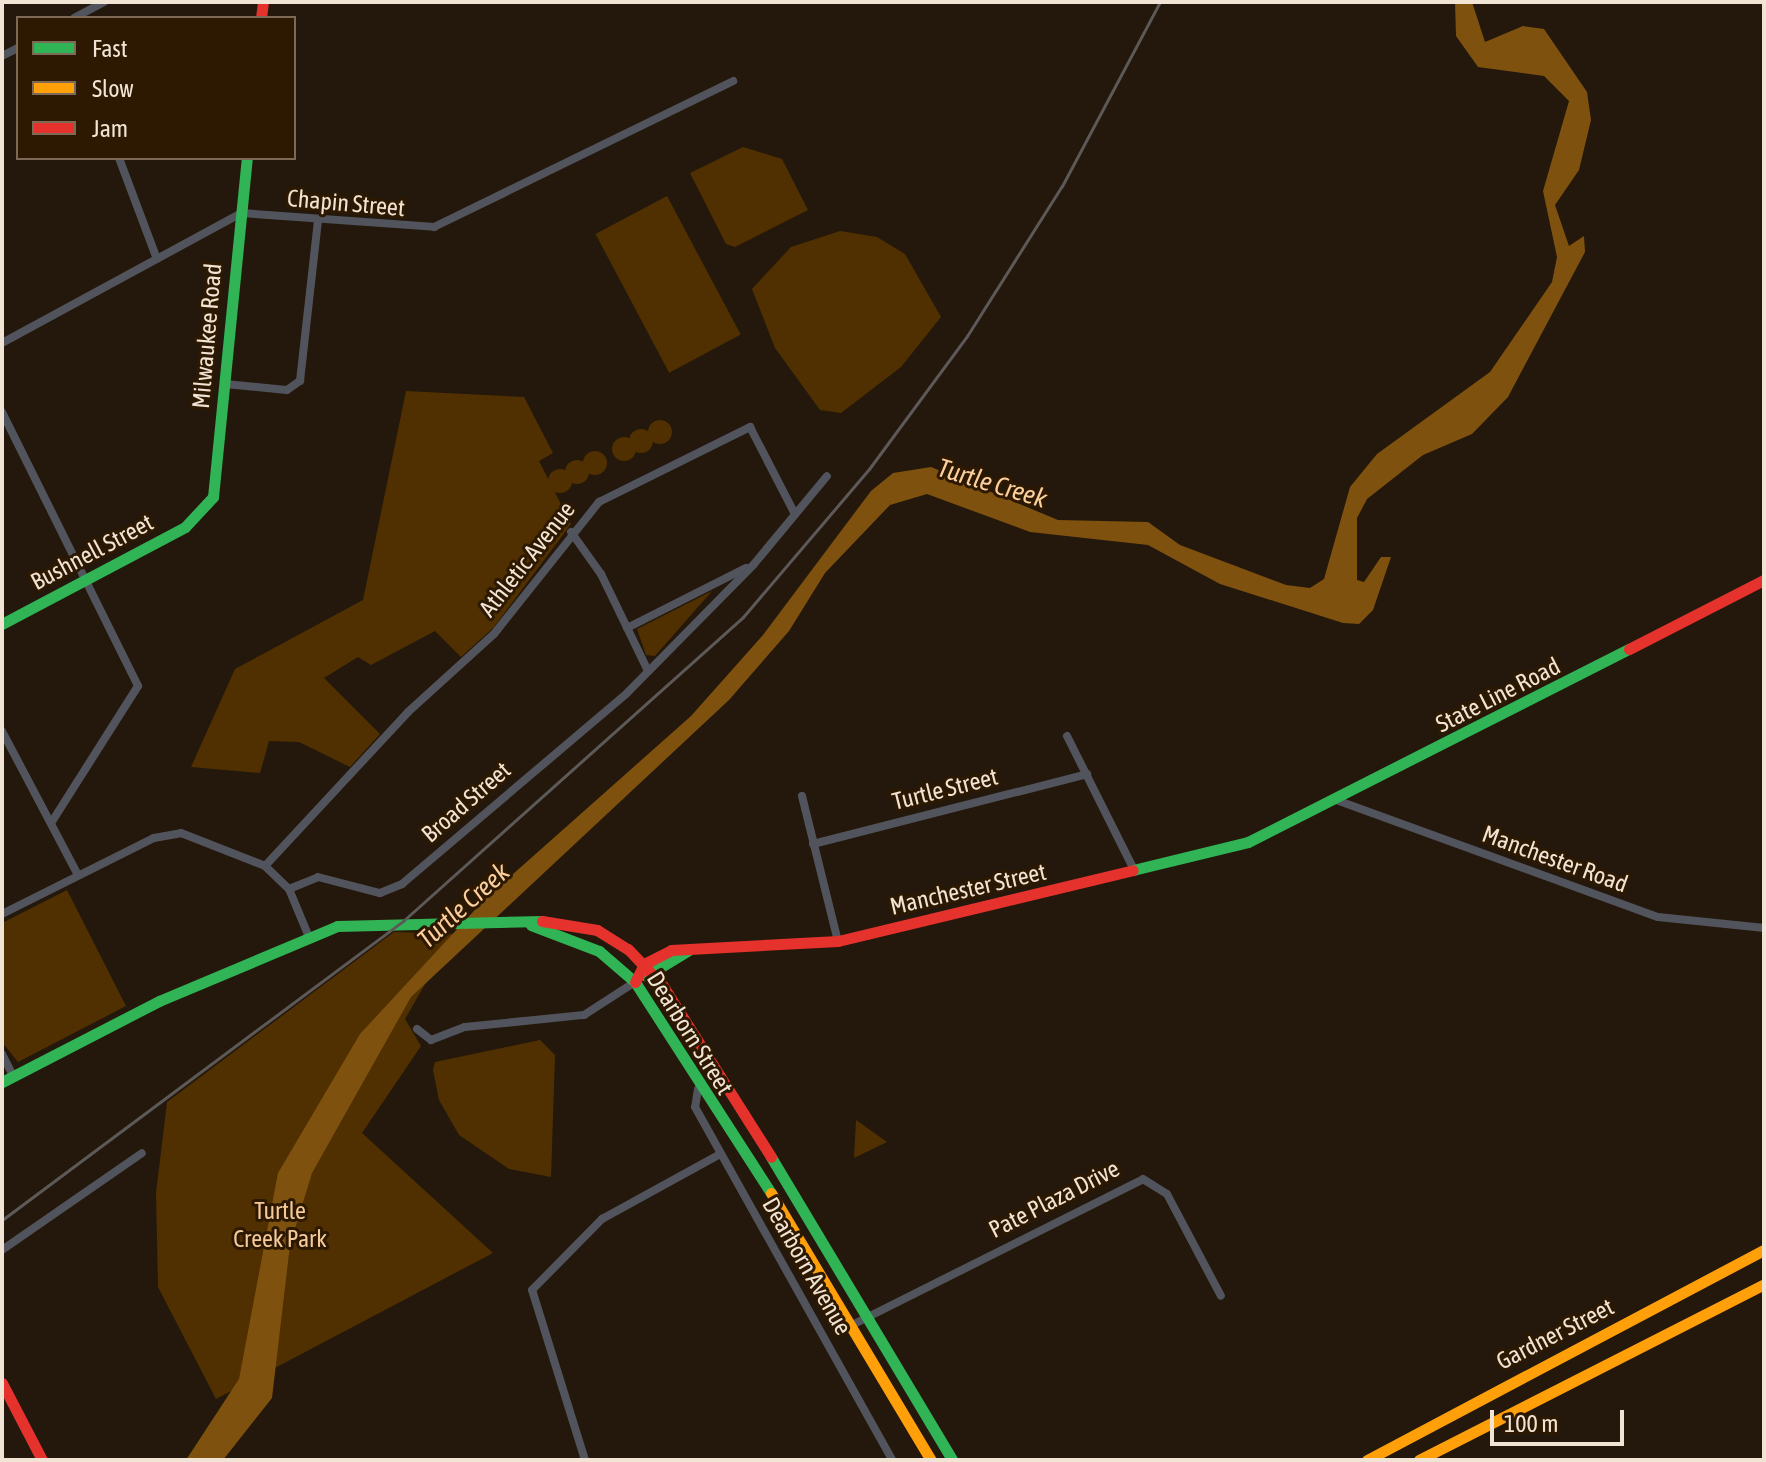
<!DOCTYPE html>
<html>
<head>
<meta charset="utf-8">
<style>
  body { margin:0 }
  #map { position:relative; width:1766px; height:1462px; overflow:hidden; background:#23180b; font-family:"Asap Condensed",sans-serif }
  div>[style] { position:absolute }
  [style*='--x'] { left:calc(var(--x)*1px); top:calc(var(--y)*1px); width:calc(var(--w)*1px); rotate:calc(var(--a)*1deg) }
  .green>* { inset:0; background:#503001; transform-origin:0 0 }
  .round { border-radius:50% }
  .water>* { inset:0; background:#7f510e }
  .street>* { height:8px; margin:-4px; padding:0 4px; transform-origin:4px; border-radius:4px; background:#52545d }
  .fast>* { height:11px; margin:-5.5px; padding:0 5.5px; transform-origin:5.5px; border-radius:5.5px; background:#30b455 }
  .slow>* { height:11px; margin:-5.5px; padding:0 5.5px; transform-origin:5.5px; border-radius:5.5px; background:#ff9f0a }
  .jam>* { height:11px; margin:-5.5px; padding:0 5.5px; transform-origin:5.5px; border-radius:5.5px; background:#e5322d }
  .rail>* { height:3px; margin:-1.5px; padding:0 1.5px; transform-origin:1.5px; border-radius:1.5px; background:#5c5958 }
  span { translate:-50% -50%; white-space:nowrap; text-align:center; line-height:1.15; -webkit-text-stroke:6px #2d1901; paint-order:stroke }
  .street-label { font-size:24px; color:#f2e4d5 }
  .park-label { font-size:24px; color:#f5c999 }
  .water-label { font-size:26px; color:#fbcf9e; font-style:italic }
  .frame { position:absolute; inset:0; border:4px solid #f2e4d5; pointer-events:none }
  .legend { position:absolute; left:16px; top:16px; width:280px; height:144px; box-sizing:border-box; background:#2d1901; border:2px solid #7c6a56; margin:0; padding:10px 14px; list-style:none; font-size:24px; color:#f2e4d5 }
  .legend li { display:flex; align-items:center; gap:16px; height:40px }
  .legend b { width:40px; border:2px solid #7c6a56 }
  .scale { position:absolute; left:1490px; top:1410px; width:134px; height:36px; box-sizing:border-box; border:4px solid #f2e4d5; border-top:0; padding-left:10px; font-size:24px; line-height:28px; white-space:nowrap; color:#f2e4d5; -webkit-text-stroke:6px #2d1901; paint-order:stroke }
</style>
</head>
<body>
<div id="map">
  <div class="green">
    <div style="clip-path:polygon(743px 147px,782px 159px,808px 210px,735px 247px,726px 244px,690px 173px)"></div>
    <div style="left:667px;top:196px;width:157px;height:81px;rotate:62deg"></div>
    <div style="clip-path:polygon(840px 231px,877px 237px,905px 254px,941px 317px,901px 367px,841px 413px,820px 410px,775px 348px,752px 289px,791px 247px)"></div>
    <div style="clip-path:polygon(406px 391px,524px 397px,553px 453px,539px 461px,571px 524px,494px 627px,461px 657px,435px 631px,371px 665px,358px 657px,324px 678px,380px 734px,350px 767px,299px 742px,269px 741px,260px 773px,191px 767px,235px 669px,363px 600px)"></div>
    <div class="round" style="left:648px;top:420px;width:24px;height:24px"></div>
    <div class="round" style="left:629px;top:429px;width:24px;height:24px"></div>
    <div class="round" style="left:612px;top:437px;width:24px;height:24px"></div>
    <div class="round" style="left:583px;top:451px;width:24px;height:24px"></div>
    <div class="round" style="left:565px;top:460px;width:24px;height:24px"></div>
    <div class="round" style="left:548px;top:469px;width:24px;height:24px"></div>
    <div style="clip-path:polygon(712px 591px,655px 656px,646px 655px,637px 629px)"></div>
    <div style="clip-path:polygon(67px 890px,126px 1006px,18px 1062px,2px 1042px,2px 923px)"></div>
    <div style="clip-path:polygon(394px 932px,454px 934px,405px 1019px,421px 1046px,362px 1133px,493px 1253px,216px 1399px,158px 1287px,156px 1193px,167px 1102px)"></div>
    <div style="clip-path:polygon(540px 1040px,555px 1055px,551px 1177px,509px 1169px,459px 1135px,439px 1100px,433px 1070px,435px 1062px)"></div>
    <div style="clip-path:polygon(856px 1120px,887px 1142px,854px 1158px)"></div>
  </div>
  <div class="water">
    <div style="clip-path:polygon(1455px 2px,1472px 2px,1485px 42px,1523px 26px,1544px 29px,1587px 92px,1591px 120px,1579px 170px,1555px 205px,1569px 246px,1584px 236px,1585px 252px,1508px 397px,1472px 434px,1423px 455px,1367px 499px,1357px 518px,1357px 580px,1364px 582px,1381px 557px,1391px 557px,1373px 610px,1359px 624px,1343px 623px,1220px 584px,1148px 545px,1030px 532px,927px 494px,890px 505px,825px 573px,789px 631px,729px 700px,411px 997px,312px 1173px,290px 1245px,272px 1398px,223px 1460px,186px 1460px,239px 1379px,278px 1173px,360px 1034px,485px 899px,691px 716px,763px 635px,871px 491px,893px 473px,931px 467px,1058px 520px,1148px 522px,1180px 545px,1286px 585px,1310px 588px,1324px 579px,1350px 487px,1377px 454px,1490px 372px,1552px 282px,1557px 257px,1543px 191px,1569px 101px,1544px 76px,1478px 67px,1456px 36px)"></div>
  </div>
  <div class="street">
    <div style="--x:74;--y:18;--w:34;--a:-28"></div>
    <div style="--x:2;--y:56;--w:18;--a:-27"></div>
    <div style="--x:119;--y:158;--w:108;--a:69.4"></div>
    <div style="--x:2;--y:343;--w:272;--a:-28.5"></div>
    <div style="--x:241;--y:213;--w:194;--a:4.1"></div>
    <div style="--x:434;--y:227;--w:333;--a:-26"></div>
    <div style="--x:225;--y:384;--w:62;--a:5.5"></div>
    <div style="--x:287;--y:390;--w:16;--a:-35"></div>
    <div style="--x:300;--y:381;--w:161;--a:-83.6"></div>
    <div style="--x:2;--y:412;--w:306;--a:63.6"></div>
    <div style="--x:138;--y:686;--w:162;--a:122.4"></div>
    <div style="--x:571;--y:532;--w:52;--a:54.5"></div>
    <div style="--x:601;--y:574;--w:108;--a:64.1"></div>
    <div style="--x:627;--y:628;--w:133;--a:-26.8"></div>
    <div style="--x:2;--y:731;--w:163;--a:62.2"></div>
    <div style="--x:1067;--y:736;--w:152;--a:63.4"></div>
    <div style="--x:802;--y:796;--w:149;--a:76.1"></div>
    <div style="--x:1339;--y:801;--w:339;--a:20"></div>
    <div style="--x:1658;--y:917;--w:107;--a:5.9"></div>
    <div style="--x:813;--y:844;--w:283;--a:-14.3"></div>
    <div style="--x:265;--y:866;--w:210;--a:-47.1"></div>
    <div style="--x:408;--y:712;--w:116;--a:-42.2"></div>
    <div style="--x:494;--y:634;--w:169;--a:-51.5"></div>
    <div style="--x:599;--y:502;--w:169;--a:-26.4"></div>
    <div style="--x:750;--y:427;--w:98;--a:62.7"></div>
    <div style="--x:289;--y:889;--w:31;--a:-22"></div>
    <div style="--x:318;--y:877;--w:64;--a:14.5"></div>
    <div style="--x:380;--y:893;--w:24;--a:-22"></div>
    <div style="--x:402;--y:884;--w:295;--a:-40.3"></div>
    <div style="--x:627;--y:693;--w:181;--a:-45.4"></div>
    <div style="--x:754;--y:564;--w:114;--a:-50.3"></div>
    <div style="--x:2;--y:914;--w:170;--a:-26.6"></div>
    <div style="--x:154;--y:838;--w:27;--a:-10"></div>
    <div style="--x:181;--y:833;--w:90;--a:21.4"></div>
    <div style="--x:265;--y:866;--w:33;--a:44"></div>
    <div style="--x:289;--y:889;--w:52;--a:67.4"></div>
    <div style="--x:417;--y:1029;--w:18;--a:38"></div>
    <div style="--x:431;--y:1040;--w:36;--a:-21"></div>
    <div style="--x:465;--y:1027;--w:120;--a:-5.8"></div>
    <div style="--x:584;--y:1015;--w:61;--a:-32.9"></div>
    <div style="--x:2;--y:1054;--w:25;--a:63"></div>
    <div style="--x:698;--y:1089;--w:18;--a:99"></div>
    <div style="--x:695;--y:1107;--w:404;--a:60.8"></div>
    <div style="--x:2;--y:1250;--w:170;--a:-34.7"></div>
    <div style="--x:854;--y:1324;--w:323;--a:-26.6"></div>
    <div style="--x:1143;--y:1179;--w:28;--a:32"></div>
    <div style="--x:1167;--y:1194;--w:115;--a:62.1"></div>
    <div style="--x:585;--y:1460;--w:178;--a:-107.3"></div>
    <div style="--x:532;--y:1290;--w:100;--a:-45.4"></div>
    <div style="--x:602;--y:1219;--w:135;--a:-28.8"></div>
  </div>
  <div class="fast">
    <div style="--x:2;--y:624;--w:207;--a:-27.9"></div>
    <div style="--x:185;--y:527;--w:41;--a:-47"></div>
    <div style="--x:213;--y:497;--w:341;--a:-84.3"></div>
    <div style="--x:1133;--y:870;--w:118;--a:-13.7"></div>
    <div style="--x:1248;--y:842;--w:427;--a:-26.9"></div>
    <div style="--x:531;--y:925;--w:73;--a:20.9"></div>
    <div style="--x:599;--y:951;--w:48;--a:40.7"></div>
    <div style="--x:635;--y:982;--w:251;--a:57.2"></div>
    <div style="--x:646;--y:976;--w:50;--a:-31.2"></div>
    <div style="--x:2;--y:1082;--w:177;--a:-27.3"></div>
    <div style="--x:159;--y:1001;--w:193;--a:-22.8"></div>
    <div style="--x:337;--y:926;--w:205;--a:-1.4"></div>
    <div style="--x:771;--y:1157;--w:353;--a:59.1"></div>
  </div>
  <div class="slow">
    <div style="--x:771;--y:1193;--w:311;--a:59.1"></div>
    <div style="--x:1367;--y:1460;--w:449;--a:-27.9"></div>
    <div style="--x:1419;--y:1460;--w:387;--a:-27"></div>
  </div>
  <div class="jam">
    <div style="--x:261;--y:18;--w:16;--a:-83"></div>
    <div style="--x:1629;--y:649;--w:152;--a:-27.1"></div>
    <div style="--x:542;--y:921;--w:56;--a:9.3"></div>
    <div style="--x:597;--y:930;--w:36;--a:32"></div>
    <div style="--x:628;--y:949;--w:51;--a:46.6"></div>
    <div style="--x:663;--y:986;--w:202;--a:57.7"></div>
    <div style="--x:635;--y:982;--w:20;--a:-63"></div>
    <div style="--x:644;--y:964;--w:30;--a:-27"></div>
    <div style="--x:671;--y:950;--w:167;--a:-3.1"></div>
    <div style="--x:838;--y:941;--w:303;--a:-13.5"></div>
    <div style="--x:2;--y:1383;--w:87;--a:62.5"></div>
  </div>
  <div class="rail">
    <div style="--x:2;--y:1220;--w:500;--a:-36.71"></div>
    <div style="--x:403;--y:921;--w:456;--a:-41.8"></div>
    <div style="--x:743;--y:617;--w:194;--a:-49.6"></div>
    <div style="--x:869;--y:469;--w:165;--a:-53.6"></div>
    <div style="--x:967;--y:336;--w:178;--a:-57.7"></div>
    <div style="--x:1062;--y:186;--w:208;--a:-62"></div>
  </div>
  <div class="street-label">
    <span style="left:346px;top:203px;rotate:5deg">Chapin Street</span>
    <span style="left:207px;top:336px;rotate:-85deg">Milwaukee Road</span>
    <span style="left:92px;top:552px;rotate:-28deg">Bushnell Street</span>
    <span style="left:527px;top:559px;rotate:-52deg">Athletic Avenue</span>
    <span style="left:1498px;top:695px;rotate:-27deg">State Line Road</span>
    <span style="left:945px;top:789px;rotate:-14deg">Turtle Street</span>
    <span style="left:466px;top:802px;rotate:-41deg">Broad Street</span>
    <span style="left:1555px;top:859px;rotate:20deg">Manchester Road</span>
    <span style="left:968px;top:889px;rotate:-13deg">Manchester Street</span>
    <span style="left:690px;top:1033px;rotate:58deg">Dearborn Street</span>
    <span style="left:1054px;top:1199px;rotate:-27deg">Pate Plaza Drive</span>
    <span style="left:807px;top:1266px;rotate:60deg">Dearborn Avenue</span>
    <span style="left:1555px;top:1334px;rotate:-27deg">Gardner Street</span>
  </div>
  <div class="park-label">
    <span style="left:280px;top:1225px">Turtle<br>Creek Park</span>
  </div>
  <div class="water-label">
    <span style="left:992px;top:484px;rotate:17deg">Turtle Creek</span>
    <span style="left:464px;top:906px;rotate:-42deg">Turtle Creek</span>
  </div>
  <div class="frame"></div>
  <ul class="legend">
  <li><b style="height:10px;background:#30b455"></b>Fast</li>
  <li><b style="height:10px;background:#ff9f0a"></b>Slow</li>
  <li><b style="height:10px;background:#e5322d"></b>Jam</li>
  </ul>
  <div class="scale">100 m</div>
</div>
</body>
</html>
